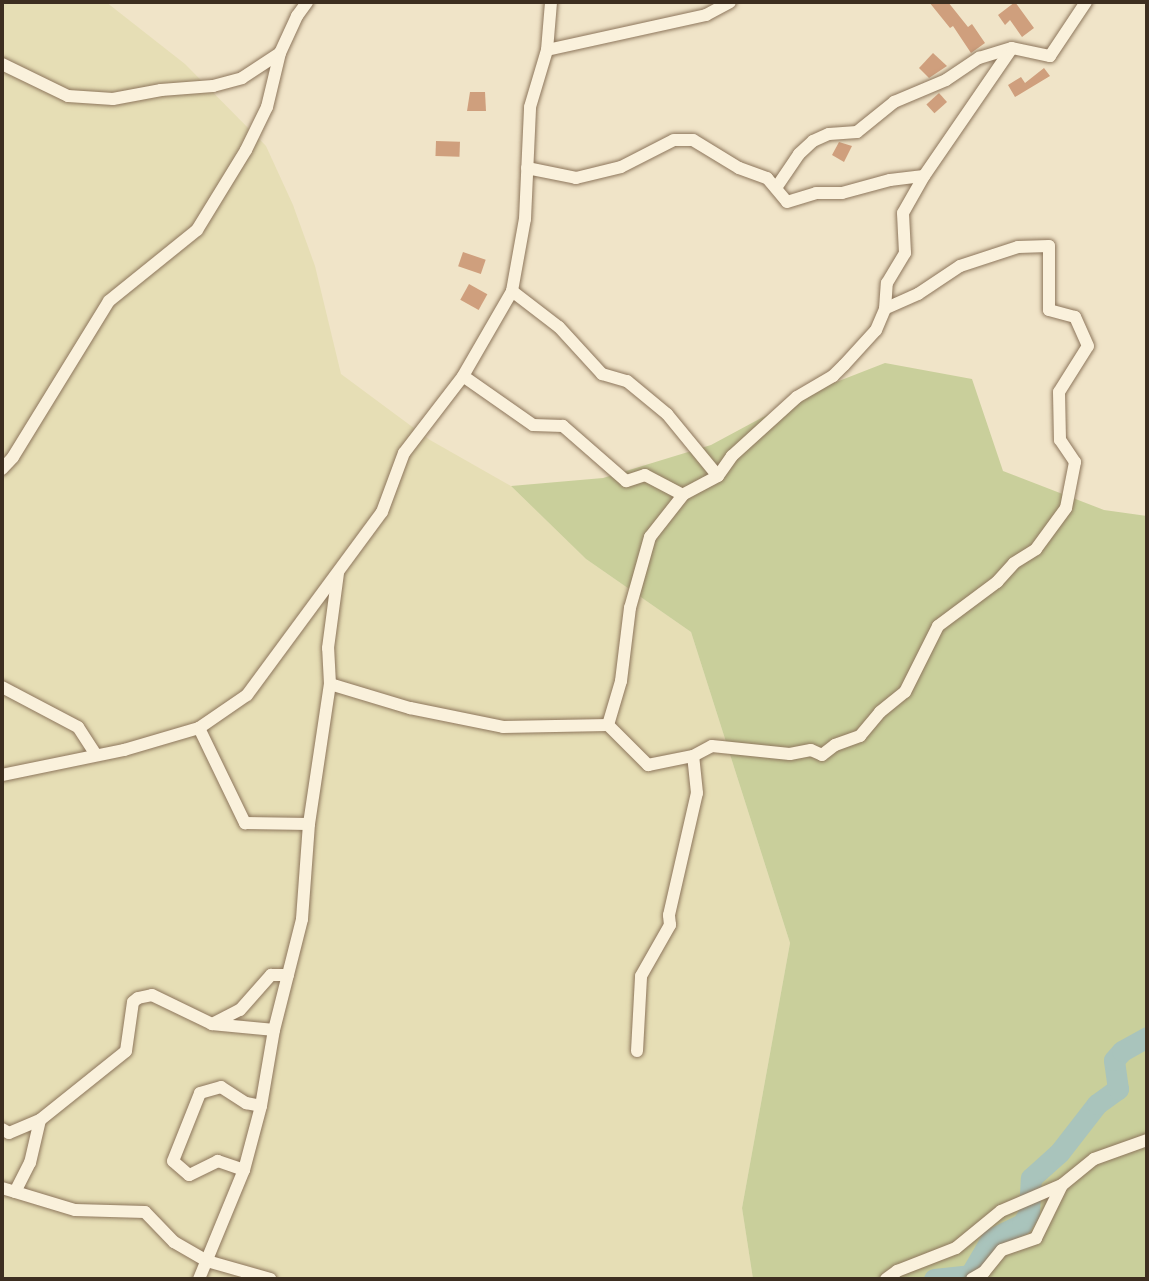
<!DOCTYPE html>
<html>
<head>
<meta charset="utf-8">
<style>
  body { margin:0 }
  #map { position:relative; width:1149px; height:1281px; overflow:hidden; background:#f0e4c8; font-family:"Crimson Pro",serif }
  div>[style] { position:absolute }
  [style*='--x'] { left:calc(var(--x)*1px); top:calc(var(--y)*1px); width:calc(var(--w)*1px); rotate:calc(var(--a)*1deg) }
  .farmland>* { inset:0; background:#e6deb5 }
  .green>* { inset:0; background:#c9cf9b }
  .river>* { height:21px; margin:-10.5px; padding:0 10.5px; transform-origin:10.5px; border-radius:10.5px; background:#a9c4bc }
  .building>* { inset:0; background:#cf9f7d; transform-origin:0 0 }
  .roads { filter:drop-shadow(0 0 2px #8d765c) drop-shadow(0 0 2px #8d765c) }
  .minor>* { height:12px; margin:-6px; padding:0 6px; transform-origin:6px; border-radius:6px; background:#faf1dc }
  span { translate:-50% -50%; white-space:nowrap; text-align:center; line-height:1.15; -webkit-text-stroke:6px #f7eed8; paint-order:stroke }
  .frame { position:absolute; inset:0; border:4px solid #3d2e20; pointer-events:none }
</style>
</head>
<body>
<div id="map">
  <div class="farmland">
    <div style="clip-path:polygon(2px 2px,106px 2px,185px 64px,266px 146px,293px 205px,315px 266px,341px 374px,430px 440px,511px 486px,586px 559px,691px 632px,790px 943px,742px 1208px,753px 1279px,2px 1279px)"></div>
  </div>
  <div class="green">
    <div style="clip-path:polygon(885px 363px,972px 379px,1003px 471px,1104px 510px,1147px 516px,1147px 1279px,753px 1279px,742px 1208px,790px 943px,691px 632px,586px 559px,511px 486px,603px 478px,711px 445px,808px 393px)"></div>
  </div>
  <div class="river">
    <div style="--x:934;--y:1279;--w:36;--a:-6"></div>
    <div style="--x:970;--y:1275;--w:42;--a:-59.7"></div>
    <div style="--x:991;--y:1239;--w:34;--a:-26"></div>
    <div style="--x:1022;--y:1224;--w:13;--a:-58"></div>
    <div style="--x:1029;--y:1213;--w:35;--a:-87"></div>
    <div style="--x:1031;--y:1178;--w:38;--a:-42"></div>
    <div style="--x:1059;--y:1153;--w:62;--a:-52.2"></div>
    <div style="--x:1097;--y:1104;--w:26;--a:-36"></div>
    <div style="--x:1118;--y:1089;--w:29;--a:-98"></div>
    <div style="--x:1114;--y:1060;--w:12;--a:-48"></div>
    <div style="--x:1122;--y:1051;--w:29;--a:-29"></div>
  </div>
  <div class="building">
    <div style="clip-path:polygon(929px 2px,948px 2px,968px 27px,972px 24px,985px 43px,971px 53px,953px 26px,950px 28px)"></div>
    <div style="clip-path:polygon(1015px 2px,1034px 28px,1022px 37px,1010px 20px,1005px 25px,998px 15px)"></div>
    <div style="clip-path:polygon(933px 53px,947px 66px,929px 78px,919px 68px)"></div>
    <div style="clip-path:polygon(1044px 68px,1050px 76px,1015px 97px,1008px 85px,1021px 77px,1025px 83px)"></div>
    <div style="clip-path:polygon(470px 92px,485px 92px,486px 111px,467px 111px)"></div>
    <div style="left:939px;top:93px;width:12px;height:17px;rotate:48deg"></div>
    <div style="left:436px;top:141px;width:24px;height:15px;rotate:2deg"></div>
    <div style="clip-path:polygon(839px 142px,852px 146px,844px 162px,832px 155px)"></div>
    <div style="left:463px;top:252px;width:24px;height:15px;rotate:19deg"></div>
    <div style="left:469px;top:284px;width:21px;height:18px;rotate:29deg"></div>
  </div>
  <div class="roads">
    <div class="minor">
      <div style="--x:547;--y:50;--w:48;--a:-85.2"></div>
      <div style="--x:2;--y:64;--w:73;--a:25.9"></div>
      <div style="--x:68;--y:96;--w:45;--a:3.8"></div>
      <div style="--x:113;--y:99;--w:49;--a:-10.6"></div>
      <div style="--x:161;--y:90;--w:52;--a:-4.4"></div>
      <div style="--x:213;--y:86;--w:30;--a:-15"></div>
      <div style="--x:242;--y:78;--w:45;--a:-33.3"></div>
      <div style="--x:527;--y:168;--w:50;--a:11.5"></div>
      <div style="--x:576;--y:178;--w:46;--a:-13.7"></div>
      <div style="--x:621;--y:167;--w:59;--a:-27"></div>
      <div style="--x:674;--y:140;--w:19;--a:0"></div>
      <div style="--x:693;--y:140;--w:54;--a:31.3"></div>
      <div style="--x:739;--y:168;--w:30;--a:20"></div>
      <div style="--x:767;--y:178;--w:31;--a:50"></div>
      <div style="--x:787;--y:202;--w:30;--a:-17"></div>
      <div style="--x:816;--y:193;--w:26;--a:0"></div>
      <div style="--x:842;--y:193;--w:50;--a:-15.2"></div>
      <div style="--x:890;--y:180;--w:34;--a:-7"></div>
      <div style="--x:776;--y:188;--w:41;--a:-55.9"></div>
      <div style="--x:799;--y:154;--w:19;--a:-43"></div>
      <div style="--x:813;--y:141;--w:17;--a:-24"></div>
      <div style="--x:829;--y:134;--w:28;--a:-4"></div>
      <div style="--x:857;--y:132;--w:48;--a:-39"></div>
      <div style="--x:894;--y:102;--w:56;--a:-22.9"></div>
      <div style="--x:946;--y:80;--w:40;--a:-34"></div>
      <div style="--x:979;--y:58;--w:34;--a:-17"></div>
      <div style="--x:512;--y:291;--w:59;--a:37.5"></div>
      <div style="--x:559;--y:327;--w:64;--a:47.5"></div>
      <div style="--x:602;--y:374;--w:26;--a:16"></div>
      <div style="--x:627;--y:381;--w:52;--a:39.5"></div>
      <div style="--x:667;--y:414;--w:80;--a:50.6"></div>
      <div style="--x:718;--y:476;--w:40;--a:152"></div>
      <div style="--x:885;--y:309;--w:26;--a:-86"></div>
      <div style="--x:887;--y:283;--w:35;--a:-59"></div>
      <div style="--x:905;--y:253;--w:40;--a:-92.9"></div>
      <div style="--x:903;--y:213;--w:43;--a:-60.4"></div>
      <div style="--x:924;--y:176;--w:155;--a:-55.5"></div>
      <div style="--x:1012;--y:48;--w:39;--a:12"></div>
      <div style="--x:1050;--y:56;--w:65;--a:-56.3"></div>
      <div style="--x:2;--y:469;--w:16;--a:-47"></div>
      <div style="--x:13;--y:457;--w:183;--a:-58.4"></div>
      <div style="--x:109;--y:301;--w:113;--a:-38.9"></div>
      <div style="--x:197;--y:230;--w:94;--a:-58.5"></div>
      <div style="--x:246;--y:150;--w:48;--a:-64"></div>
      <div style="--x:267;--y:107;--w:56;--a:-76.5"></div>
      <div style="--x:280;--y:53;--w:41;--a:-65.3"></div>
      <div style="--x:297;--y:16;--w:17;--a:-54"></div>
      <div style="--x:330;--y:684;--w:84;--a:16.7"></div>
      <div style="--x:410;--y:708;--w:95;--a:11.5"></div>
      <div style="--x:503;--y:727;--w:105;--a:-1.1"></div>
      <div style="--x:608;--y:725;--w:46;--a:-73.5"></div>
      <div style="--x:621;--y:681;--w:74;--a:-83"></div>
      <div style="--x:630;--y:608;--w:74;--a:-74.3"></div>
      <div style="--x:650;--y:537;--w:53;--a:-51.8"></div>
      <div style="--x:683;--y:495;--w:43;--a:-152.2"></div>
      <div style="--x:645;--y:475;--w:20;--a:162"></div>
      <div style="--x:626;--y:481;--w:84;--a:-138.9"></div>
      <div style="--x:563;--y:426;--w:30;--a:-178"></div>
      <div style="--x:533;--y:425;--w:85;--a:-145"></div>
      <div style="--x:2;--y:687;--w:86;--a:27.8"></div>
      <div style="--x:78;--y:727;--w:33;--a:57"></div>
      <div style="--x:608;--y:725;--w:57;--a:45"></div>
      <div style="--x:648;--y:765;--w:46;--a:-11.3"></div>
      <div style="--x:693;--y:756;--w:21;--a:-28"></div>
      <div style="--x:712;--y:746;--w:78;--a:5.9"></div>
      <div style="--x:790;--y:754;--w:21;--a:-11"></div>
      <div style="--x:811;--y:750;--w:12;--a:24"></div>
      <div style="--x:822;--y:755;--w:16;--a:-38"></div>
      <div style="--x:835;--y:745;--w:27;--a:-20"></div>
      <div style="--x:860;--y:736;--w:31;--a:-50"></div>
      <div style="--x:880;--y:712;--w:32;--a:-39"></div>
      <div style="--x:905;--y:692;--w:74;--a:-63.4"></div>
      <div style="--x:938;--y:626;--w:74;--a:-36.7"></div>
      <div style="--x:997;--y:582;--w:25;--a:-48"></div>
      <div style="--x:1014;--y:563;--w:26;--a:-32"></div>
      <div style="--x:1036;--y:549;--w:51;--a:-53.8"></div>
      <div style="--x:1066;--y:508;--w:47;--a:-78.9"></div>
      <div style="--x:1075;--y:462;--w:27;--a:-124"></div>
      <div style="--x:1060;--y:440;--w:48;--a:-91.2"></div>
      <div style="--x:1059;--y:392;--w:54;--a:-57.8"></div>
      <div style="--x:1088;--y:346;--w:32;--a:-114"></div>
      <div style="--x:1075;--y:317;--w:27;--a:-165"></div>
      <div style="--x:1049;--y:310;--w:64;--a:-90"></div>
      <div style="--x:1049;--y:246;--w:31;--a:178"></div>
      <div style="--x:1018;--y:247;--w:61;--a:161.9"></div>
      <div style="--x:960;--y:266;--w:50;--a:146.3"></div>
      <div style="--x:918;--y:294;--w:36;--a:156"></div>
      <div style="--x:885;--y:309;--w:23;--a:113"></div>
      <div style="--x:876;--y:330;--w:47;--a:132.4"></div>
      <div style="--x:844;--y:365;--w:16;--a:135"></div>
      <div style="--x:833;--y:376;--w:42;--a:149.7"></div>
      <div style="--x:797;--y:397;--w:88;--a:137.8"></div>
      <div style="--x:732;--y:456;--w:24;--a:125"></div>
      <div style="--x:199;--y:728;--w:106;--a:64.2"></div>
      <div style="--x:245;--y:823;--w:64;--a:0.9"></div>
      <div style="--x:2;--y:775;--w:125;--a:-11.6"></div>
      <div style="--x:124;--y:750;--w:78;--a:-16.3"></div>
      <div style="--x:199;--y:728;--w:58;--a:-34.5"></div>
      <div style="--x:247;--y:695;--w:227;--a:-53.6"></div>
      <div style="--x:382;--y:512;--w:63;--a:-69.6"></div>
      <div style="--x:404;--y:453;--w:97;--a:-52.5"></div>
      <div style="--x:463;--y:376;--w:98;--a:-60"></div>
      <div style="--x:512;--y:291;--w:73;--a:-79.8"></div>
      <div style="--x:525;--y:219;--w:112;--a:-87.4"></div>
      <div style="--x:530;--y:107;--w:59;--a:-73.4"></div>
      <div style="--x:547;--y:50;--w:163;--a:-12.4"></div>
      <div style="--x:706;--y:15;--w:27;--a:-28"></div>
      <div style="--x:212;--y:1024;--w:62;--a:5.5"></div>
      <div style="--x:637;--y:1051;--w:75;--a:-86.9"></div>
      <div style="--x:641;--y:976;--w:59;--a:-60.4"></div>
      <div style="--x:670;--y:925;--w:10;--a:-96"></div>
      <div style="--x:669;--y:915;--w:125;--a:-77.1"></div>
      <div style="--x:697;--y:793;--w:37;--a:-96"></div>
      <div style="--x:2;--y:1129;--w:8;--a:30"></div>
      <div style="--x:9;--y:1133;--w:34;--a:-23"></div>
      <div style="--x:40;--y:1120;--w:110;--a:-38.7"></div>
      <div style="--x:126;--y:1051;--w:49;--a:-81.9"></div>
      <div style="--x:133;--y:1002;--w:6;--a:-39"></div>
      <div style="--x:138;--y:998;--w:14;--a:-12"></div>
      <div style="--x:152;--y:995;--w:67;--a:25.8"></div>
      <div style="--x:212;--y:1024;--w:31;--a:-27"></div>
      <div style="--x:240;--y:1010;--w:47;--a:-48.5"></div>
      <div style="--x:271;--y:975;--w:17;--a:0"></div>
      <div style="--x:244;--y:1170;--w:28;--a:-161"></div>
      <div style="--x:218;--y:1161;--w:32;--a:154"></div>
      <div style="--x:189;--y:1175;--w:21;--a:-139"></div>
      <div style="--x:173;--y:1161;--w:73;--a:-68.3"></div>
      <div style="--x:200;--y:1093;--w:22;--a:-16"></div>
      <div style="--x:221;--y:1087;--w:30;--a:33"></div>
      <div style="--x:246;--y:1103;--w:15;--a:11"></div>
      <div style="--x:2;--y:1188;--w:76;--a:16.8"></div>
      <div style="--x:75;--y:1210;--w:70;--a:1.6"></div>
      <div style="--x:145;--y:1212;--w:42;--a:46"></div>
      <div style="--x:174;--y:1242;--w:38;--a:30"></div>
      <div style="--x:207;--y:1261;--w:66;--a:15.9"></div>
      <div style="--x:15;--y:1192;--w:33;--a:-63"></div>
      <div style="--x:30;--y:1163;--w:44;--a:-76.9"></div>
      <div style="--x:199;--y:1279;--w:118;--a:-67.6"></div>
      <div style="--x:244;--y:1170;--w:66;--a:-75.1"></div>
      <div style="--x:261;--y:1106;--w:77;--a:-80.3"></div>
      <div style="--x:274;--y:1030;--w:114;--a:-75.8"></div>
      <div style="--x:302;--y:919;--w:95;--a:-85.8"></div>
      <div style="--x:309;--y:824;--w:142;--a:-81.5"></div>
      <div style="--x:330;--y:684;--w:36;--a:-93"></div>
      <div style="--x:328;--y:648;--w:76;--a:-82.4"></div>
      <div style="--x:886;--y:1279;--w:14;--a:-36"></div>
      <div style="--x:897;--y:1271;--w:63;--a:-21.3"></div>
      <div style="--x:956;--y:1248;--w:58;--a:-39.4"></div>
      <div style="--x:1001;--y:1211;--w:66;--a:-23.1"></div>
      <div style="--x:972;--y:1279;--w:14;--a:-30"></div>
      <div style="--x:984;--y:1272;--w:28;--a:-51"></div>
      <div style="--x:1002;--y:1250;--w:36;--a:-19"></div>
      <div style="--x:1036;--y:1238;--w:59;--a:-63.9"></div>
      <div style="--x:1062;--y:1185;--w:41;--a:-39.1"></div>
      <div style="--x:1094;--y:1159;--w:56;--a:-19.7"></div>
    </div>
  </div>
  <div class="frame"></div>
</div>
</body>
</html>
